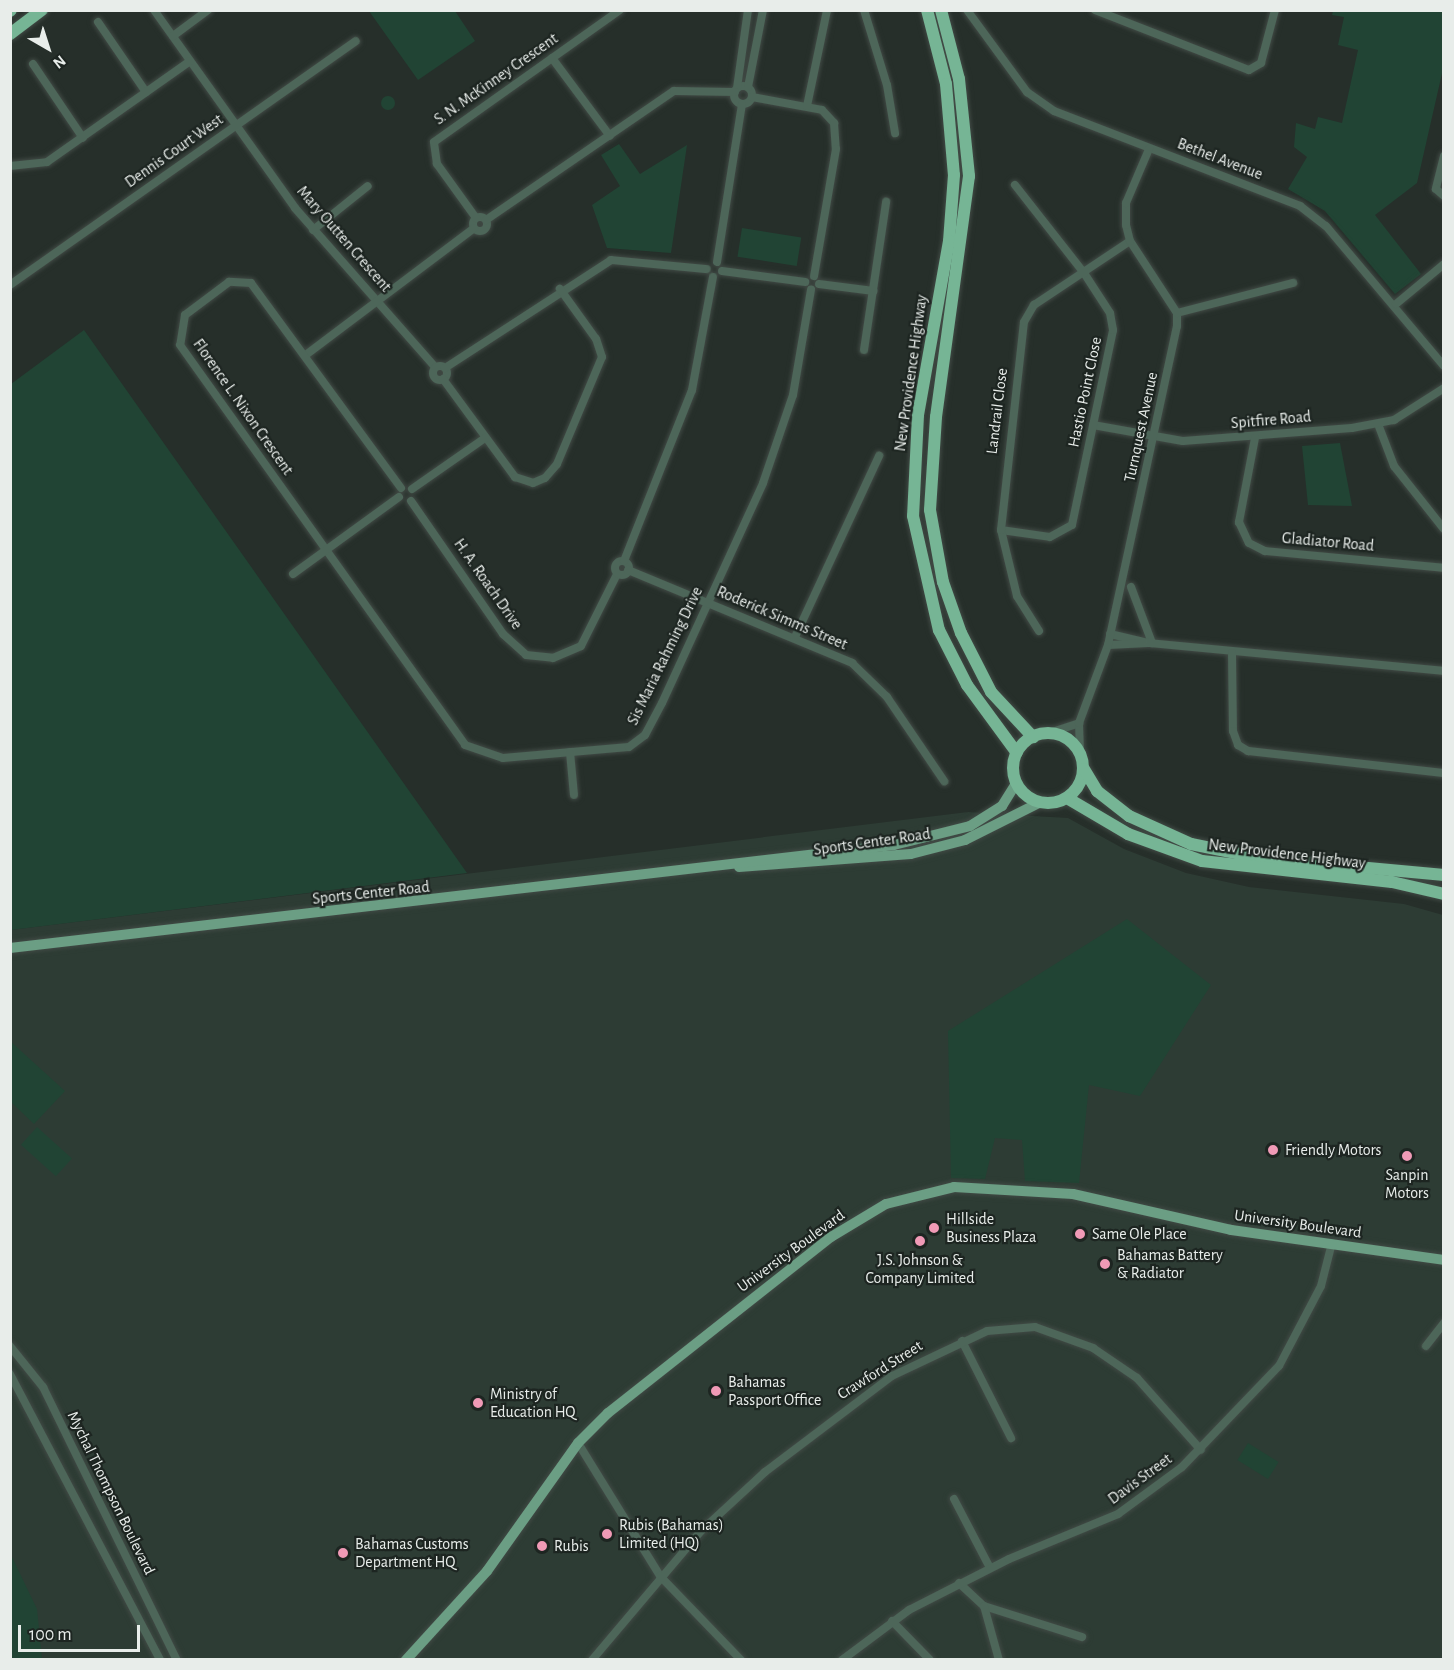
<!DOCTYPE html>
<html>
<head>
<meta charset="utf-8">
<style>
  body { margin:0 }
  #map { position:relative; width:1454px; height:1670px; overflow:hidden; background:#262f2a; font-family:"Alegreya Sans",sans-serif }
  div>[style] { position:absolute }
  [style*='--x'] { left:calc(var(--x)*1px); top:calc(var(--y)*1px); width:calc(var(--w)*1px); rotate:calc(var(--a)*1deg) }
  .built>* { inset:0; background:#2d3c34 }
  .green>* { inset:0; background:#214434; transform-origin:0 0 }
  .round { border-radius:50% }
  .roads { filter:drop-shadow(0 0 2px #414a45) drop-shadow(0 0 2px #414a45) }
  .minor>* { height:8px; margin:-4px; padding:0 4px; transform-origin:4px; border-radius:4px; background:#4d6659 }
  .minor>.ring { margin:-4px; padding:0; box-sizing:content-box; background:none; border:8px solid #4d6659; border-radius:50% }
  .major>* { height:10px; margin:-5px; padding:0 5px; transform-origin:5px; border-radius:5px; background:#6b9e84 }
  .highway>* { height:12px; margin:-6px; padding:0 6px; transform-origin:6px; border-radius:6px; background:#76b595 }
  .highway>.ring { margin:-6px; padding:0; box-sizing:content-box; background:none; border:12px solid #76b595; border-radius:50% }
  .dots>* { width:16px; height:16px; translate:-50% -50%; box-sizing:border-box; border:3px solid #1d2521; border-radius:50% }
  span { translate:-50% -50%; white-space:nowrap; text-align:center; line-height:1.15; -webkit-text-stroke:4.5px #1d2521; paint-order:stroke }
  .street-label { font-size:16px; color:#e8edea }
  .poi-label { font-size:16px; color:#e8edea }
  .left { translate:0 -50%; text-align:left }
  .frame { position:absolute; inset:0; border:12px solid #e8edea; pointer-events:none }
  .north { position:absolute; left:18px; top:18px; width:60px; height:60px; -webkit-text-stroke:4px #1d2521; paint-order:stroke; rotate:141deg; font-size:16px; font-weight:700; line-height:24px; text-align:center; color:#e8edea }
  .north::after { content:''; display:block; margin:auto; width:21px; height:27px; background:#e8edea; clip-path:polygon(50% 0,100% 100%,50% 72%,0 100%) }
  .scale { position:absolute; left:18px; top:1625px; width:122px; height:27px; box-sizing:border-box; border:3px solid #e8edea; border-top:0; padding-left:8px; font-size:18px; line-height:21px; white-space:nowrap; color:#e8edea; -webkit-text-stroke:4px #1d2521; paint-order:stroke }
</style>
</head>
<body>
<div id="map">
  <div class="built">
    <div style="clip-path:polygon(968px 812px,1068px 818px,1124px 849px,1186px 873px,1249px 887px,1404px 904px,1443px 915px,1443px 1659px,11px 1659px,10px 930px)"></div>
  </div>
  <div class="green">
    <div style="clip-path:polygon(369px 11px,455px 11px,475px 41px,418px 80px)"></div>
    <div style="clip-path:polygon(1333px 11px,1443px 11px,1443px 69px,1417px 183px,1375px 215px,1421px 274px,1395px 294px,1325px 211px,1288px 189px,1307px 157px,1294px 147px,1296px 123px,1315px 129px,1318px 117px,1342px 123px,1358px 50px,1338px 45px,1344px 17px,1332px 15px)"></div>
    <div class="round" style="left:381px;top:96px;width:14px;height:14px"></div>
    <div style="clip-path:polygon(619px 144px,640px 174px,687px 145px,671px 253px,607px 248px,592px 205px,620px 186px,601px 155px)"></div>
    <div style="left:742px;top:228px;width:60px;height:29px;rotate:9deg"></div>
    <div style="clip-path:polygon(84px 330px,467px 873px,11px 930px,11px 384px)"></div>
    <div style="clip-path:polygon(1340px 443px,1352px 506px,1308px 505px,1302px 446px)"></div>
    <div style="clip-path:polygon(1127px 919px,1211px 985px,1140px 1096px,1089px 1085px,1079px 1183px,1025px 1181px,1022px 1140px,995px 1138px,985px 1179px,951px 1178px,948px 1031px)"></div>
    <div style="clip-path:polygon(10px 1041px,65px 1091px,34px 1124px,11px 1102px)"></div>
    <div style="left:37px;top:1127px;width:47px;height:24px;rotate:42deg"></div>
    <div style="left:1248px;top:1443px;width:36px;height:20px;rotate:32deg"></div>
    <div style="clip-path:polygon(11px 1555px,37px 1609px,42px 1659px,11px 1659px)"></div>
  </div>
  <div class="roads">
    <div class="minor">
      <div style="--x:154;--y:10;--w:243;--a:54.5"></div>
      <div style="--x:295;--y:208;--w:212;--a:48.6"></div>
      <div style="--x:864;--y:10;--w:78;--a:73"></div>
      <div style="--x:887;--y:85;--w:49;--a:80.5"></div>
      <div style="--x:967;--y:10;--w:102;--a:53.8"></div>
      <div style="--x:1027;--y:92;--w:33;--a:35"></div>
      <div style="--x:1054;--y:111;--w:264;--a:21.1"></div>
      <div style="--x:1300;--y:206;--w:33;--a:38"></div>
      <div style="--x:1326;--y:226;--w:183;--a:49.9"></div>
      <div style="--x:1095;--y:10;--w:165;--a:21.3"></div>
      <div style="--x:1249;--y:70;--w:14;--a:-30"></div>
      <div style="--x:1261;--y:63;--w:55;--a:-75.2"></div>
      <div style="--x:98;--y:22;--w:85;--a:55.6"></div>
      <div style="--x:173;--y:36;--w:44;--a:-36.6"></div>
      <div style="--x:552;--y:58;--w:97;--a:53.4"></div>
      <div style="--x:33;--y:64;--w:89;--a:56"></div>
      <div class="ring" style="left:734px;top:86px;width:10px;height:10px"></div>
      <div style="--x:748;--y:87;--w:78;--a:-79"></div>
      <div style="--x:737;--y:88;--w:79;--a:-82"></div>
      <div style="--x:752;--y:97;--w:71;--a:10.5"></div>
      <div style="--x:822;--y:110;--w:18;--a:47"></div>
      <div style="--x:834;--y:123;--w:26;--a:86"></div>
      <div style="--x:836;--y:149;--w:129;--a:99.8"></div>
      <div style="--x:807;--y:106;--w:98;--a:-78.2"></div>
      <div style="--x:1444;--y:156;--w:34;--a:104"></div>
      <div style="--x:1436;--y:189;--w:11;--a:41"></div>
      <div style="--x:10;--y:166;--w:37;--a:-6"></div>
      <div style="--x:47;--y:162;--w:175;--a:-35.2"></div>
      <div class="ring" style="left:473px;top:217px;width:6px;height:6px"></div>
      <div style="--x:476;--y:218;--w:67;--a:-125.8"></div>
      <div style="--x:437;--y:164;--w:22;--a:-98"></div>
      <div style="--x:434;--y:142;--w:228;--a:-35.4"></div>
      <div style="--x:486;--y:220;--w:228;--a:-34.5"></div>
      <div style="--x:674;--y:91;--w:61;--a:0.9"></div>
      <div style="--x:313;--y:230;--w:70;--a:-38.7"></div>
      <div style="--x:717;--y:262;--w:160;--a:-81"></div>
      <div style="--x:722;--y:271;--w:84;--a:7.5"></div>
      <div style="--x:819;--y:284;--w:55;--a:7.3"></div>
      <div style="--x:10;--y:285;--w:423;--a:-35.2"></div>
      <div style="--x:1396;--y:304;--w:62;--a:-39.8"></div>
      <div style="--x:1177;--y:313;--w:120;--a:-14.5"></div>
      <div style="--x:864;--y:350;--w:150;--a:-81.5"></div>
      <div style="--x:307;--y:354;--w:209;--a:-37"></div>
      <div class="ring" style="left:433px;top:366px;width:6px;height:6px"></div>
      <div style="--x:445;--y:368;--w:198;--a:-33"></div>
      <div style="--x:611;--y:260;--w:96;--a:5.4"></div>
      <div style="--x:443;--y:379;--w:122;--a:53.7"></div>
      <div style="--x:515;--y:477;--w:19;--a:18"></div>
      <div style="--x:533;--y:483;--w:13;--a:-23"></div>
      <div style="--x:545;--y:478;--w:18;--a:-49"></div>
      <div style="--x:557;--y:464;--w:116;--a:-67.2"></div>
      <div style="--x:602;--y:357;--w:19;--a:-108"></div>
      <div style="--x:596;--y:339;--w:62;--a:-125.8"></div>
      <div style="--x:1378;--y:424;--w:45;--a:69.1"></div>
      <div style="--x:1394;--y:466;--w:80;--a:51.6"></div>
      <div style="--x:1093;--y:425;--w:91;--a:10.1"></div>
      <div style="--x:1183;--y:441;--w:169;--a:-4.4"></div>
      <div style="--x:1352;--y:428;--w:43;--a:-10.8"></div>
      <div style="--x:1394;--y:420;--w:59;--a:-32.6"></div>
      <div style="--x:1255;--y:438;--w:86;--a:100.8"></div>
      <div style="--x:1239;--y:522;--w:23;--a:65"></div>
      <div style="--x:1249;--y:543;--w:18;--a:27"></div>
      <div style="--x:1265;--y:551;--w:180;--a:5.4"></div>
      <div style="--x:401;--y:488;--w:254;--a:-126.2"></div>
      <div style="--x:251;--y:283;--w:22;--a:-177"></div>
      <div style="--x:229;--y:282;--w:55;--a:143.1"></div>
      <div style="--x:185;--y:315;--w:30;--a:99"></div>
      <div style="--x:180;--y:345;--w:491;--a:54.5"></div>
      <div style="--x:465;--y:745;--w:40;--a:18.9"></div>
      <div style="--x:503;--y:758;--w:126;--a:-5"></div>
      <div style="--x:629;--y:747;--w:20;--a:-37"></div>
      <div style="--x:645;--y:735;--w:36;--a:-62"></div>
      <div style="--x:662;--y:703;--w:242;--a:-65.3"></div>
      <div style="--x:763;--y:483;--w:93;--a:-71.2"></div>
      <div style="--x:793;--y:395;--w:107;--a:-80.3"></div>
      <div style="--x:412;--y:489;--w:89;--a:-34.9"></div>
      <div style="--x:411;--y:501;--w:162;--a:55.3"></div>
      <div style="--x:503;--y:634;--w:31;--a:42"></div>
      <div style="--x:526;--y:655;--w:27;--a:6"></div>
      <div style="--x:553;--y:658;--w:30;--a:-23"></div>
      <div style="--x:581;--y:646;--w:80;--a:-63.4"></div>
      <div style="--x:1001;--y:530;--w:49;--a:8.1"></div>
      <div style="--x:1050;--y:537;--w:25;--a:-29"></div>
      <div style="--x:1072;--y:525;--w:199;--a:-78.1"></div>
      <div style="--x:1113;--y:330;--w:17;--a:-100"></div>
      <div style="--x:1110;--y:313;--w:48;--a:-123"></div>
      <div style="--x:1084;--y:273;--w:112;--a:-128.1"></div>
      <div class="ring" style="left:615px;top:561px;width:6px;height:6px"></div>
      <div style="--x:624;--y:561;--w:184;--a:-68.3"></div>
      <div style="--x:692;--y:390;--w:115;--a:-79.5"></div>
      <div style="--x:628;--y:570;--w:243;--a:22.5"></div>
      <div style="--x:852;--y:663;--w:49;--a:44.2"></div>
      <div style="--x:887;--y:697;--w:102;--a:55.8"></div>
      <div style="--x:293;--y:574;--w:131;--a:-36"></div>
      <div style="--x:1131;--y:587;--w:60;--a:69.4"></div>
      <div style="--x:1039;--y:631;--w:41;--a:-122.2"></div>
      <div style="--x:1017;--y:596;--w:68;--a:-103.6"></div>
      <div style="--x:1001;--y:530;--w:209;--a:-83.7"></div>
      <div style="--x:1024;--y:322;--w:20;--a:-60"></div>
      <div style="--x:1034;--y:305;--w:115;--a:-33.7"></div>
      <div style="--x:1110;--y:634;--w:39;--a:13"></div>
      <div style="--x:795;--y:637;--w:200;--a:-65.1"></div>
      <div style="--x:1108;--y:645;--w:41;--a:-2.8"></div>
      <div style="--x:1149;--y:643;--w:296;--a:5.4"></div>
      <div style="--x:1232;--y:653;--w:78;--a:89.3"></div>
      <div style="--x:1233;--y:731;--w:15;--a:70"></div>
      <div style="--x:1238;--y:745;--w:12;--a:31"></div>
      <div style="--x:1248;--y:751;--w:197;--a:6.4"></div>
      <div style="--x:1049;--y:733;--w:32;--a:-18"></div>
      <div style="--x:570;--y:752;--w:43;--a:84.7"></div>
      <div style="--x:1080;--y:752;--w:29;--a:-92"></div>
      <div style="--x:1079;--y:723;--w:83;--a:-69.6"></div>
      <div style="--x:1108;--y:645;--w:326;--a:-77.8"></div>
      <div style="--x:1177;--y:326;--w:13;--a:-90"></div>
      <div style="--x:1177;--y:313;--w:86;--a:-123.1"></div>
      <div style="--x:1130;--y:241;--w:16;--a:-104"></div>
      <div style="--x:1126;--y:225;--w:22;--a:-90"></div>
      <div style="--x:1126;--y:203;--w:59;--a:-66.9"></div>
      <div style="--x:962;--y:1341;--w:109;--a:63.2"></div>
      <div style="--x:10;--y:1346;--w:53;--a:51.2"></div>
      <div style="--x:43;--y:1387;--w:304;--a:63.9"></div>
      <div style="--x:1426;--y:1346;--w:29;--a:-52"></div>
      <div style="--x:10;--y:1374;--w:323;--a:62.3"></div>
      <div style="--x:578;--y:1443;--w:156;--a:58.3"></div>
      <div style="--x:660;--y:1576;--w:117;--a:46"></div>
      <div style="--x:954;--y:1499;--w:78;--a:62.4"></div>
      <div style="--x:959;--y:1583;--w:34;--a:43"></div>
      <div style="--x:984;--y:1606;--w:103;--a:17.6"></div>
      <div style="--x:984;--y:1606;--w:56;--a:74.5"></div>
      <div style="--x:892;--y:1621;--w:54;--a:45.7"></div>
      <div style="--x:592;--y:1660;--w:169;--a:-49.8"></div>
      <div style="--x:701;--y:1531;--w:87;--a:-42.7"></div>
      <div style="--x:765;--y:1472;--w:159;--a:-37.1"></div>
      <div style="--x:892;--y:1376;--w:105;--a:-25.3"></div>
      <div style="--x:987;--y:1331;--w:48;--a:-4.8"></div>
      <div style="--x:1035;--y:1327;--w:62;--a:19.9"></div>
      <div style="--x:1093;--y:1348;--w:53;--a:34.3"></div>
      <div style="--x:1137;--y:1378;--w:96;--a:48.4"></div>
      <div style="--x:842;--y:1660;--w:84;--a:-36.7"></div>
      <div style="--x:909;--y:1610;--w:112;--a:-27"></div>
      <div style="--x:1009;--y:1559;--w:118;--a:-22.4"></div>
      <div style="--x:1118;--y:1514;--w:79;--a:-36.3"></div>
      <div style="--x:1182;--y:1467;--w:140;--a:-46.2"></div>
      <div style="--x:1279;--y:1366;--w:90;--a:-62.3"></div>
      <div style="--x:1321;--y:1286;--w:44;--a:-75.7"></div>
    </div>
    <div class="major">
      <div style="--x:739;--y:867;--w:172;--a:-4.3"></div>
      <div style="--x:911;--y:854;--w:56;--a:-14.5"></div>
      <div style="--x:965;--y:840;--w:83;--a:-26.6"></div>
      <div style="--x:10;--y:948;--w:890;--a:-6.65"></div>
      <div style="--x:894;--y:845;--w:78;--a:-14"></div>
      <div style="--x:970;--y:826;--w:38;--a:-32"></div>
      <div style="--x:1002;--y:806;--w:26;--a:-58"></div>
      <div style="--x:406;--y:1660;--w:120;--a:-47.7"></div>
      <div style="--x:487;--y:1571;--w:157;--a:-54.6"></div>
      <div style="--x:578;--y:1443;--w:42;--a:-45"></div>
      <div style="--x:608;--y:1413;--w:284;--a:-38.3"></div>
      <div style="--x:831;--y:1237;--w:64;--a:-31"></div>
      <div style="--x:886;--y:1204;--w:70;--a:-14"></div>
      <div style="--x:954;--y:1187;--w:119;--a:3.4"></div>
      <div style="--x:1073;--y:1194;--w:162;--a:12.8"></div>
      <div style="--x:1231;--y:1230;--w:215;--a:8"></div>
    </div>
    <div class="highway">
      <div style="--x:927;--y:10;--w:76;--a:75.6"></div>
      <div style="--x:946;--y:84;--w:91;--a:85"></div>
      <div style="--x:954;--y:175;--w:66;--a:94.3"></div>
      <div style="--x:949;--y:241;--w:177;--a:100.1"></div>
      <div style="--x:918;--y:415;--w:101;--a:92.8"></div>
      <div style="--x:913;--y:516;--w:117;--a:77.2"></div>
      <div style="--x:939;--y:630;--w:62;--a:63"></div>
      <div style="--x:967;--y:685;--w:84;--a:53.7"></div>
      <div style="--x:941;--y:10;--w:71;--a:75.4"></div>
      <div style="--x:959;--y:79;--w:98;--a:84.1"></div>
      <div style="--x:969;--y:176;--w:243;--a:97.8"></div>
      <div style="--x:936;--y:417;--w:93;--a:93.7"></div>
      <div style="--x:930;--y:510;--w:73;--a:79.8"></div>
      <div style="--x:943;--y:582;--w:54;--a:70.6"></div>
      <div style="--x:961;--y:633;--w:66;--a:63"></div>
      <div style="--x:991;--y:692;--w:62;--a:47"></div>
      <div style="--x:10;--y:11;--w:1;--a:-45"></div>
      <div style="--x:10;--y:34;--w:40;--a:-37"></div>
      <div class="ring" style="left:1013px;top:733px;width:58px;height:58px"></div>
      <div style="--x:1084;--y:769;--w:26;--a:59"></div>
      <div style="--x:1097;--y:791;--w:41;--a:38"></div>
      <div style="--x:1129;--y:816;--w:68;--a:24.3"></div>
      <div style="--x:1191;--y:844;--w:70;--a:11.5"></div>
      <div style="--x:1260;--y:858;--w:185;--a:5.3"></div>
      <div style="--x:1067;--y:798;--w:71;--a:30.5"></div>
      <div style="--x:1128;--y:834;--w:79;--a:20"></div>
      <div style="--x:1202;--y:861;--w:191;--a:6.3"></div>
      <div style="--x:1392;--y:882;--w:53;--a:13"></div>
    </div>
  </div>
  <div class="dots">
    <div style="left:1273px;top:1150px;background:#f09ab6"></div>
    <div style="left:1407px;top:1156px;background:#f09ab6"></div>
    <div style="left:934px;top:1228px;background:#f09ab6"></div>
    <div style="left:1080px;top:1234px;background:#f09ab6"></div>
    <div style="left:920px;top:1241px;background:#f09ab6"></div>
    <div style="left:1105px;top:1264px;background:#f09ab6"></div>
    <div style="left:716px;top:1391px;background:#f09ab6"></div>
    <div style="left:478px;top:1403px;background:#f09ab6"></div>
    <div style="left:607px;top:1534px;background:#f09ab6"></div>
    <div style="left:542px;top:1546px;background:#f09ab6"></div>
    <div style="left:343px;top:1553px;background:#f09ab6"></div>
  </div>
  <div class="street-label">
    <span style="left:496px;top:79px;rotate:-35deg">S. N. McKinney Crescent</span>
    <span style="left:174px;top:151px;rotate:-35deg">Dennis Court West</span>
    <span style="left:1220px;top:159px;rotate:21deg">Bethel Avenue</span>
    <span style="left:344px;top:239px;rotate:49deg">Mary Outten Crescent</span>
    <span style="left:911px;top:373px;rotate:-82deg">New Providence Highway</span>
    <span style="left:1085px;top:392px;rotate:-78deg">Hastio Point Close</span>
    <span style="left:243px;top:407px;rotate:55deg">Florence L. Nixon Crescent</span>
    <span style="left:997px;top:411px;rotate:-83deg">Landrail Close</span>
    <span style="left:1271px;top:420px;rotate:-5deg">Spitfire Road</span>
    <span style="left:1141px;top:427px;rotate:-78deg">Turnquest Avenue</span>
    <span style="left:1328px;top:542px;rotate:5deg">Gladiator Road</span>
    <span style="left:488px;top:584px;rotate:55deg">H. A. Roach Drive</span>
    <span style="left:782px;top:618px;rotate:23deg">Roderick Simms Street</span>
    <span style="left:665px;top:656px;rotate:-64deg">Sis Maria Rahming Drive</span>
    <span style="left:872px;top:842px;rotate:-8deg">Sports Center Road</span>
    <span style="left:1287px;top:854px;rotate:7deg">New Providence Highway</span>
    <span style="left:371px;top:893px;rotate:-6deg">Sports Center Road</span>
    <span style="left:1298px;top:1224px;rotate:8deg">University Boulevard</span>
    <span style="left:791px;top:1251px;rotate:-36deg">University Boulevard</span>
    <span style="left:880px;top:1370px;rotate:-32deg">Crawford Street</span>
    <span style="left:1140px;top:1479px;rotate:-36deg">Davis Street</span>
    <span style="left:111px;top:1493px;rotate:64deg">Mychal Thompson Boulevard</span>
  </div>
  <div class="poi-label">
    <span class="left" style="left:1285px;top:1150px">Friendly Motors</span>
    <span style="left:1407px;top:1184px">Sanpin<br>Motors</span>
    <span class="left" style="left:946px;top:1228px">Hillside<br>Business Plaza</span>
    <span class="left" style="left:1092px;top:1234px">Same Ole Place</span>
    <span class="left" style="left:1117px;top:1264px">Bahamas Battery<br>&amp; Radiator</span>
    <span style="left:920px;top:1269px">J.S. Johnson &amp;<br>Company Limited</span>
    <span class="left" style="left:728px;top:1391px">Bahamas<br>Passport Office</span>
    <span class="left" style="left:490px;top:1403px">Ministry of<br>Education HQ</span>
    <span class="left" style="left:619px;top:1534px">Rubis (Bahamas)<br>Limited (HQ)</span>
    <span class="left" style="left:355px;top:1553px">Bahamas Customs<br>Department HQ</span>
    <span class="left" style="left:554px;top:1546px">Rubis</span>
  </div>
  <div class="frame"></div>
  <div class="north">N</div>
  <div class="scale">100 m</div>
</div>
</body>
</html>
